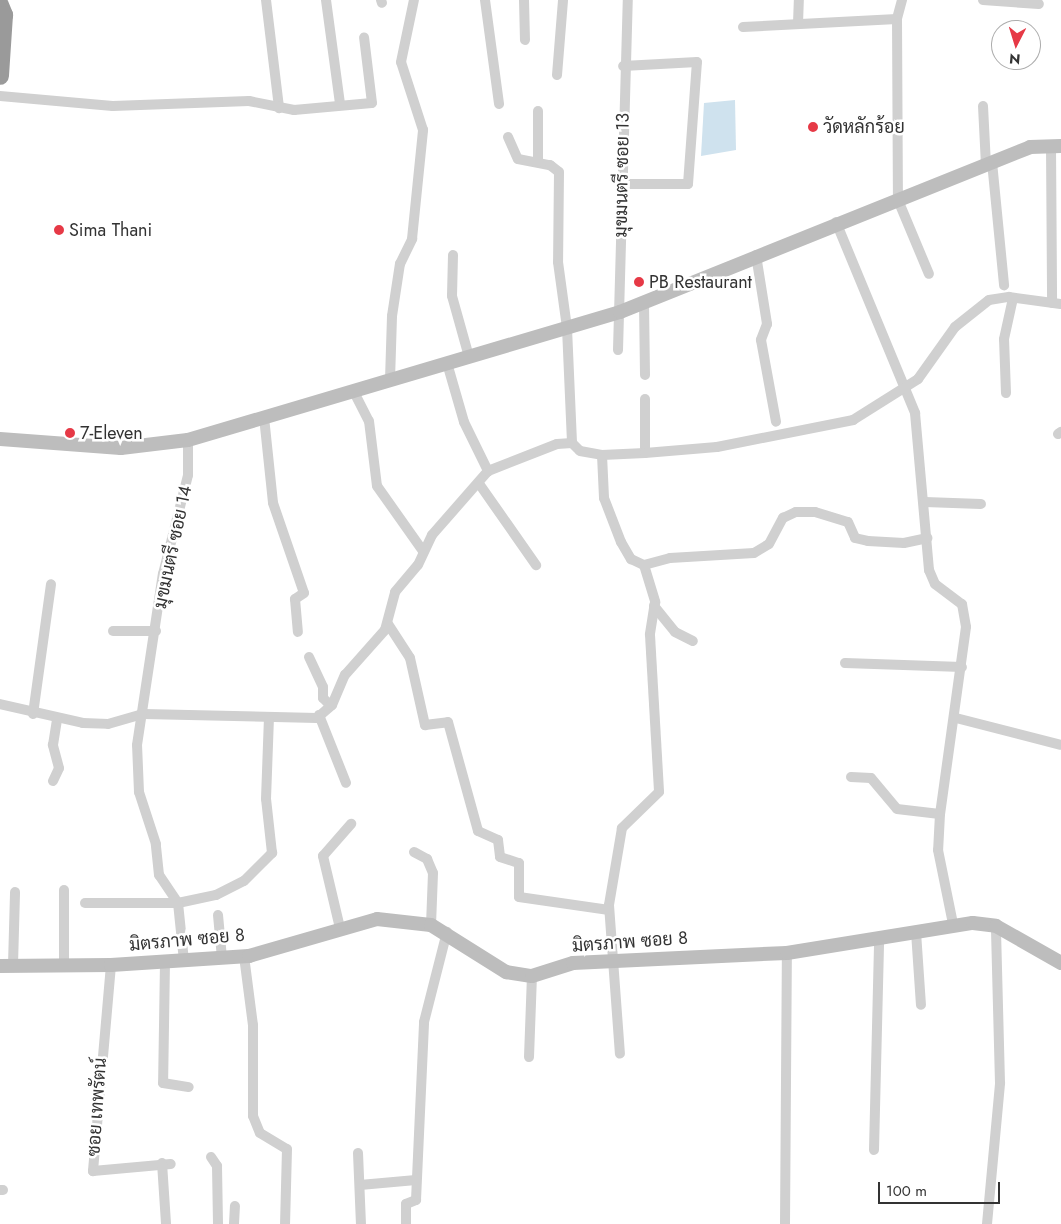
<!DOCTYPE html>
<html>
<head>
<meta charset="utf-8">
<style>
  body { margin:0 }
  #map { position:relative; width:1061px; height:1224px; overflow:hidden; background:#fff; font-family:Jost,Sarabun,sans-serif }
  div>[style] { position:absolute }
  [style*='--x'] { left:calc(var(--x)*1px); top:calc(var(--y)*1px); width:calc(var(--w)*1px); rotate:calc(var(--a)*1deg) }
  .water>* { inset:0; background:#cfe2ee }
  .street>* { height:10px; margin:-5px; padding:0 5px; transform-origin:5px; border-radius:5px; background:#d0d0d0 }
  .secondary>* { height:14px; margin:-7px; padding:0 7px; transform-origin:7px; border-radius:7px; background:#bdbdbd }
  .highway>* { height:18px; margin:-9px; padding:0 9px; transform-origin:9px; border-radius:9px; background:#9a9a9a }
  .dots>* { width:14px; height:14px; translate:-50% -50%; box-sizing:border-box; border:2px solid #fff; border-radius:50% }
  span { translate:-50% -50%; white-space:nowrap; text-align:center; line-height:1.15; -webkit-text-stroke:5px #fff; paint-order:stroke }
  .poi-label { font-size:18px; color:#333 }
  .left { translate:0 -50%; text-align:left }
  .street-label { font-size:18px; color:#333 }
  .north { position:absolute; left:991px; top:20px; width:50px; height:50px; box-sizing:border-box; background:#fff; border:1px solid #adadad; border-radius:50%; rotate:185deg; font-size:14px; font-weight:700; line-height:20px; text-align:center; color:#333 }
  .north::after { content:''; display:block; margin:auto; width:18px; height:22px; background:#e63946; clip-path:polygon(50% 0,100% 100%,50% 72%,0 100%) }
  .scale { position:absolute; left:878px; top:1182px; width:122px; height:22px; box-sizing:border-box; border:2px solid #333; border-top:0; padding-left:6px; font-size:15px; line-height:18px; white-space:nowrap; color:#333; -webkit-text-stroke:4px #fff; paint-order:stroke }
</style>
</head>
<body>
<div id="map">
  <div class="water">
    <div style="clip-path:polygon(735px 100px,736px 150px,701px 156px,704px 103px)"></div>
  </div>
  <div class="street">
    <div style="--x:266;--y:0;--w:109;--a:83.1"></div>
    <div style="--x:326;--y:0;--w:105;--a:82.3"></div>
    <div style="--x:381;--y:0;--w:3;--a:72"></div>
    <div style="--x:485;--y:0;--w:105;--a:82.3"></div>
    <div style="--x:524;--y:0;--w:40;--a:88.6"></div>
    <div style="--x:902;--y:0;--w:20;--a:105"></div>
    <div style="--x:897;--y:19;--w:181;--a:89.7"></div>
    <div style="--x:898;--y:200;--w:80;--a:67.3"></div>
    <div style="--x:983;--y:0;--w:56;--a:4.1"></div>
    <div style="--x:798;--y:24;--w:24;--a:-88"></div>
    <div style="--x:743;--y:27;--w:154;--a:-3"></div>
    <div style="--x:557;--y:75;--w:75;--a:-85.4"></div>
    <div style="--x:0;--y:96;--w:113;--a:5.1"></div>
    <div style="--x:113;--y:106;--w:136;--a:-2.1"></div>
    <div style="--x:249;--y:101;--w:46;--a:11.3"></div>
    <div style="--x:294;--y:110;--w:78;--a:-5.1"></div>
    <div style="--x:372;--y:103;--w:66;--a:-96.9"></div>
    <div style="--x:983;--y:106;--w:59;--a:87.1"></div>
    <div style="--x:508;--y:137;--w:24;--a:66"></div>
    <div style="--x:518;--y:159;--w:33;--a:11"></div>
    <div style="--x:550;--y:165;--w:11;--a:38"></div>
    <div style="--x:559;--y:172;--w:90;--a:90.6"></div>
    <div style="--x:558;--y:262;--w:67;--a:82.2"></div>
    <div style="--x:567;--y:328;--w:115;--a:87.5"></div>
    <div style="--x:1051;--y:146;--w:157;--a:89.6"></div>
    <div style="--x:538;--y:162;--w:51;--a:-90"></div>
    <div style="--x:992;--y:162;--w:124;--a:84.4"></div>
    <div style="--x:622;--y:184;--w:66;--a:0"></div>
    <div style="--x:688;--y:184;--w:122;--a:-85.8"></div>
    <div style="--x:697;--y:62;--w:74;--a:176.9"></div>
    <div style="--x:836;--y:222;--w:207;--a:67.5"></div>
    <div style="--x:915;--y:413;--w:158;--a:84.9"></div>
    <div style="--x:929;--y:570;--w:15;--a:67"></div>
    <div style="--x:935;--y:584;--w:34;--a:37"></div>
    <div style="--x:962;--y:604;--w:23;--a:80"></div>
    <div style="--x:966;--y:627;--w:189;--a:97.9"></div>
    <div style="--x:940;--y:814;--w:36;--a:93"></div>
    <div style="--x:938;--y:850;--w:76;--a:78.5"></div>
    <div style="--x:453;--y:255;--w:41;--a:91.4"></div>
    <div style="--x:452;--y:296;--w:63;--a:74.4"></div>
    <div style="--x:756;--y:255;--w:70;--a:80.9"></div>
    <div style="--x:767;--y:324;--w:17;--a:111"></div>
    <div style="--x:761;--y:340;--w:83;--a:79.6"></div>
    <div style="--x:644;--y:303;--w:72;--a:89.2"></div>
    <div style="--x:618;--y:350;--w:350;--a:-88.4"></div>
    <div style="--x:447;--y:363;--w:61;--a:73.9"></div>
    <div style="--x:464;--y:422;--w:55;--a:63.9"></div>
    <div style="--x:390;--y:380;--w:64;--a:-88.2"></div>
    <div style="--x:392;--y:316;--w:53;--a:-81.3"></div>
    <div style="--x:400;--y:264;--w:28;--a:-64"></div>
    <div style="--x:412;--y:239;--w:110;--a:-84.2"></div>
    <div style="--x:423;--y:130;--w:71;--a:-107.9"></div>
    <div style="--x:401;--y:62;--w:63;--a:-78.2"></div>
    <div style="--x:1006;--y:393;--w:54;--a:-92.1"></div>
    <div style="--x:1004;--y:339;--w:42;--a:-77.6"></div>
    <div style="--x:355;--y:394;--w:30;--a:63"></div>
    <div style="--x:369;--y:421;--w:65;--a:83"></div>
    <div style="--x:377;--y:486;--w:80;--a:54.7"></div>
    <div style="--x:264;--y:417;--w:86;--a:84"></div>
    <div style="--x:273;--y:503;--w:95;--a:71"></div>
    <div style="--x:304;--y:593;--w:11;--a:146"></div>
    <div style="--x:295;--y:599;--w:33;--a:85"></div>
    <div style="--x:1058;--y:434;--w:4;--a:-34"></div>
    <div style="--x:645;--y:453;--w:54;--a:-90"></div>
    <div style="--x:602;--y:455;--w:43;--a:87.3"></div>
    <div style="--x:604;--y:498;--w:47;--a:68.9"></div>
    <div style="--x:621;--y:542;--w:20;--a:60"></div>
    <div style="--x:631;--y:559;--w:14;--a:25"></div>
    <div style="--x:644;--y:565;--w:39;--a:73"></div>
    <div style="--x:655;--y:602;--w:33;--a:99"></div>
    <div style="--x:650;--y:635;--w:157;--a:86.7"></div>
    <div style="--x:659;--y:792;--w:52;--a:135.8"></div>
    <div style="--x:622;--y:828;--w:78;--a:99.6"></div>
    <div style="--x:609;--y:905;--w:149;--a:85.8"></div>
    <div style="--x:480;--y:485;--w:98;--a:55"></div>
    <div style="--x:925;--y:502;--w:56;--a:2"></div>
    <div style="--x:644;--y:565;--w:27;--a:-15"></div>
    <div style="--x:670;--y:558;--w:84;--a:-3.4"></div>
    <div style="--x:754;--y:553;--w:17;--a:-31"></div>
    <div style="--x:769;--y:544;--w:30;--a:-62"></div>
    <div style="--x:783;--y:518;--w:14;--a:-25"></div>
    <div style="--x:796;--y:512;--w:19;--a:0"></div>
    <div style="--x:815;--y:512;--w:34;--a:17"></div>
    <div style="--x:848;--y:522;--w:17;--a:66"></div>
    <div style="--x:855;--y:538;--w:13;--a:13"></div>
    <div style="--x:868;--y:541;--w:36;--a:3"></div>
    <div style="--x:904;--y:543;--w:24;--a:-12"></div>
    <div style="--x:654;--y:606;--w:33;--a:51"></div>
    <div style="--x:675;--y:632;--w:20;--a:27"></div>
    <div style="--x:388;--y:624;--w:40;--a:57.1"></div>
    <div style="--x:410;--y:658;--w:69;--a:77.4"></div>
    <div style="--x:425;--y:725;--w:23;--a:-7"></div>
    <div style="--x:448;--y:722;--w:113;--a:74.6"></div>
    <div style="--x:478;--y:831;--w:22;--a:24"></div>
    <div style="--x:498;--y:840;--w:17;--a:83"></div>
    <div style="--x:500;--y:857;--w:20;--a:18"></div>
    <div style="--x:519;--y:863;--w:34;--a:90"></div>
    <div style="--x:519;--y:897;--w:91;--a:8.2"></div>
    <div style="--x:113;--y:631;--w:43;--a:0"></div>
    <div style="--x:309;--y:657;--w:33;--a:65"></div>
    <div style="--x:323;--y:687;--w:11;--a:90"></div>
    <div style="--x:323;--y:698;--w:11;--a:45"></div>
    <div style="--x:845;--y:663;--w:117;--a:2"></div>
    <div style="--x:0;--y:704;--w:85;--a:12.9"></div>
    <div style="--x:83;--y:723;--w:25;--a:2"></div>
    <div style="--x:108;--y:724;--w:37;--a:-16"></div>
    <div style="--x:144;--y:714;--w:173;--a:1.3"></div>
    <div style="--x:317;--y:718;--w:20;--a:-41"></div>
    <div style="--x:332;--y:705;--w:33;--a:-67"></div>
    <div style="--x:345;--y:675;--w:60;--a:-48.4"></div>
    <div style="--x:385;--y:630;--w:39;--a:-75"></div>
    <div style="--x:395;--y:592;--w:35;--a:-50"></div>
    <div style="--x:418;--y:565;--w:33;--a:-65"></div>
    <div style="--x:432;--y:535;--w:85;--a:-48.8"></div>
    <div style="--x:488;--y:471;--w:74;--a:-21.4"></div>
    <div style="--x:557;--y:444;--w:15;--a:-4"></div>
    <div style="--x:572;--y:443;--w:11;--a:45"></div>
    <div style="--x:580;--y:451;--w:22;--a:10"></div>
    <div style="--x:602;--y:455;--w:43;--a:-2.7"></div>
    <div style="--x:645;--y:453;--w:72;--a:-4.8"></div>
    <div style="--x:717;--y:447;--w:139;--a:-11.2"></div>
    <div style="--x:853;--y:420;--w:77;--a:-32.2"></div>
    <div style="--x:918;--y:379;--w:64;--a:-54.6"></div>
    <div style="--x:955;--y:327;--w:43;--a:-38.5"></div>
    <div style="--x:989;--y:300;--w:20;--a:-9"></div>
    <div style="--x:1009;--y:297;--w:52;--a:7.7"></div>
    <div style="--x:33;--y:714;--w:131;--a:-82.1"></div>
    <div style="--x:319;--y:715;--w:73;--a:68.3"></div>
    <div style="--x:956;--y:718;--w:108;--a:14.4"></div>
    <div style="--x:851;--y:777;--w:20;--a:3"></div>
    <div style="--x:871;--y:778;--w:40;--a:50"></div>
    <div style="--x:897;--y:809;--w:43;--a:6.6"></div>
    <div style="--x:53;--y:781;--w:14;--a:-65"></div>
    <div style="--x:59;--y:768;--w:24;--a:-105"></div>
    <div style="--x:53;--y:745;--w:26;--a:-81"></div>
    <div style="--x:414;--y:852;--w:15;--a:28"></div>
    <div style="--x:427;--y:859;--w:15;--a:67"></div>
    <div style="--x:433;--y:873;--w:52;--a:92.2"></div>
    <div style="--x:85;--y:903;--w:93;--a:0"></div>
    <div style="--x:178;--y:903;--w:39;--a:-12"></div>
    <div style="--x:216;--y:895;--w:31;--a:-27"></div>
    <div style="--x:244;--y:881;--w:40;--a:-45"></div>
    <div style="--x:272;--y:853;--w:54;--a:-96.3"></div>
    <div style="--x:266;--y:799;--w:81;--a:-87.9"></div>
    <div style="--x:218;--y:915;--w:43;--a:84.7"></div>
    <div style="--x:340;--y:928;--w:74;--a:-103.3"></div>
    <div style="--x:323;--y:856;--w:43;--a:-48.8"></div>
    <div style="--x:916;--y:932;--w:73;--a:86.1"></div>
    <div style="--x:244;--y:956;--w:70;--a:82.6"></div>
    <div style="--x:253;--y:1025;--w:91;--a:90"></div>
    <div style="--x:253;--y:1116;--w:18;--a:68"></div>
    <div style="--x:260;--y:1133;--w:31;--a:31"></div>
    <div style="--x:287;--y:1149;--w:75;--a:91.5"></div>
    <div style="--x:184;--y:961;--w:58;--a:-95.9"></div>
    <div style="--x:178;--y:903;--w:34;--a:-124"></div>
    <div style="--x:159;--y:875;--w:31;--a:-96"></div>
    <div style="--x:156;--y:844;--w:55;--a:-108.1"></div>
    <div style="--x:139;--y:792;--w:47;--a:-92.4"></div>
    <div style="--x:137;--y:745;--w:173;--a:-81.4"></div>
    <div style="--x:163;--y:574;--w:102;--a:-75.8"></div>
    <div style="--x:188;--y:475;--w:35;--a:-90"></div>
    <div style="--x:165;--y:962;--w:121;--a:90.9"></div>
    <div style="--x:163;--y:1083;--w:26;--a:9"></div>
    <div style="--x:13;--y:965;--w:73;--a:-88.4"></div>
    <div style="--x:111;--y:965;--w:207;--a:95"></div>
    <div style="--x:93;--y:1171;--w:78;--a:-5.1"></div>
    <div style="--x:64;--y:966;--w:76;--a:-90"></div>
    <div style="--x:529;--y:1057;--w:81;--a:-87.9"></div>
    <div style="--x:874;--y:1150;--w:211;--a:-88.6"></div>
    <div style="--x:358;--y:1153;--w:71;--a:87.6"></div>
    <div style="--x:211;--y:1157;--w:11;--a:56"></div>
    <div style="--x:217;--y:1166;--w:58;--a:89"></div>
    <div style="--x:162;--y:1163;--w:61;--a:86.2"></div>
    <div style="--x:360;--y:1185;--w:56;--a:-5.1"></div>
    <div style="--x:0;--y:1190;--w:3;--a:0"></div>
    <div style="--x:234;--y:1224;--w:18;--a:-87"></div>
    <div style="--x:406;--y:1224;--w:20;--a:-90"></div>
    <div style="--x:406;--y:1204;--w:11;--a:-22"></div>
    <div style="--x:416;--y:1200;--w:178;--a:-87.4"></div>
    <div style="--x:424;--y:1022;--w:93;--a:-75.7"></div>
    <div style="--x:785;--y:1224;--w:271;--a:-89.6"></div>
    <div style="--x:987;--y:1224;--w:142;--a:-84.7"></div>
    <div style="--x:1000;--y:1083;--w:157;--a:-91.5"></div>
  </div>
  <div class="secondary">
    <div style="--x:0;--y:439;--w:121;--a:4.3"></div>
    <div style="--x:121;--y:448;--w:67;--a:-6.8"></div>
    <div style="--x:188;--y:440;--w:451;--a:-16.5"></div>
    <div style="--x:620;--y:312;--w:442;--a:-21.9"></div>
    <div style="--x:1030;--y:147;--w:31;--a:-2"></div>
    <div style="--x:0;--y:966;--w:111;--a:-0.5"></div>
    <div style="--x:111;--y:965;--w:138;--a:-3.7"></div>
    <div style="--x:249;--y:956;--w:133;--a:-16.1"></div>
    <div style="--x:377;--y:919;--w:54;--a:6.3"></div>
    <div style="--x:431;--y:925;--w:89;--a:32.1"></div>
    <div style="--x:506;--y:972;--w:26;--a:9"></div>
    <div style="--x:532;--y:976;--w:43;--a:-17.6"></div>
    <div style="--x:573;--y:963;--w:214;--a:-2.7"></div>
    <div style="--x:787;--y:953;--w:188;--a:-9.2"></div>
    <div style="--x:973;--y:923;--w:23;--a:7"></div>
    <div style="--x:996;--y:926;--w:75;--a:29.6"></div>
  </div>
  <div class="highway">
    <div style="--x:0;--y:5;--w:11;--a:68"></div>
    <div style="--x:4;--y:15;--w:61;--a:93.8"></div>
  </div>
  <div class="dots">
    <div style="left:813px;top:127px;background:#e63946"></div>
    <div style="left:59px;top:230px;background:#e63946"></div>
    <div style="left:639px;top:282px;background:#e63946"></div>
    <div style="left:70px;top:433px;background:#e63946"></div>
  </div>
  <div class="poi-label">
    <span class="left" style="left:823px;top:127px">วัดหลักร้อย</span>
    <span class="left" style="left:69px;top:230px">Sima Thani</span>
    <span class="left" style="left:649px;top:282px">PB Restaurant</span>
    <span class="left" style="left:80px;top:433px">7-Eleven</span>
  </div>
  <div class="street-label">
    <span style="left:622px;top:175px;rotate:-89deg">มุขมนตรี ซอย 13</span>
    <span style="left:173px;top:547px;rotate:-78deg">มุขมนตรี ซอย 14</span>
    <span style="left:187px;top:940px;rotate:-5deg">มิตรภาพ ซอย 8</span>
    <span style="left:630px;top:942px;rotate:-4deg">มิตรภาพ ซอย 8</span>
    <span style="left:97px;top:1107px;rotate:-86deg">ซอย เทพรัตน์</span>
  </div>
  <div class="north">N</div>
  <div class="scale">100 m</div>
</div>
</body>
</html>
